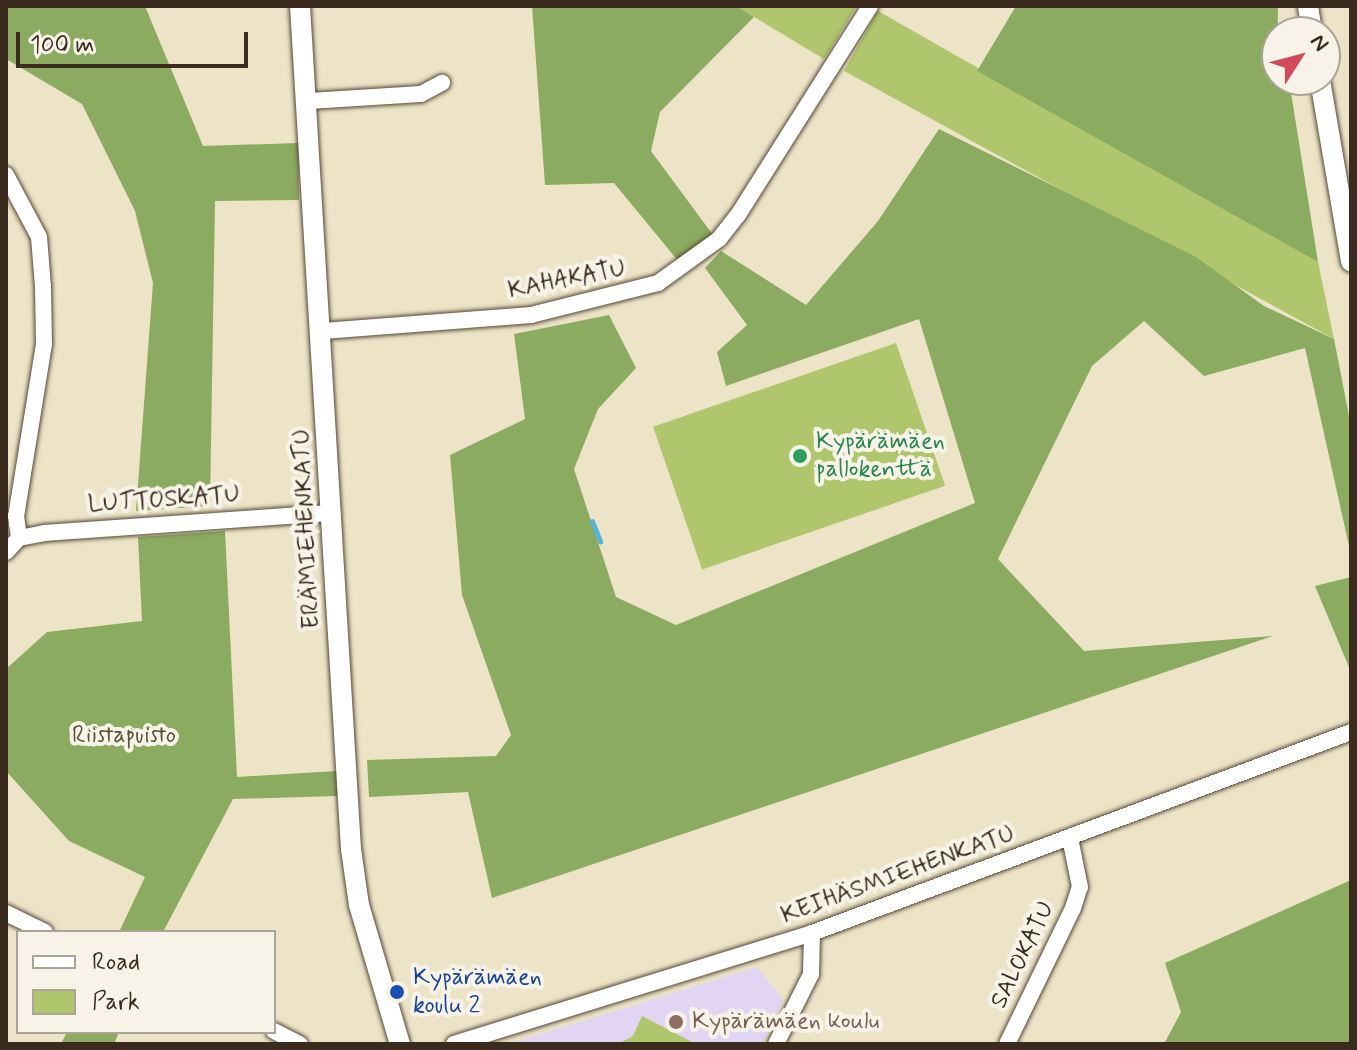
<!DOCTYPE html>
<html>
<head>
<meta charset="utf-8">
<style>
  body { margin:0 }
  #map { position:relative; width:1357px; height:1050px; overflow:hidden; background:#ede4c7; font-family:Mynerve,sans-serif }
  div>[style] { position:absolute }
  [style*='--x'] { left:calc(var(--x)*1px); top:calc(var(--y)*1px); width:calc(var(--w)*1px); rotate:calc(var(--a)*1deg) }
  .built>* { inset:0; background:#e2d4f3 }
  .green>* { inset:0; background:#afc66c; transform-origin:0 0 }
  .forest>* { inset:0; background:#8bab60 }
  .stream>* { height:5px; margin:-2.5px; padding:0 2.5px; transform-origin:2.5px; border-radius:2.5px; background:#54b4d3 }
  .roads { filter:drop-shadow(0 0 2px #564637) drop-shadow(0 0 2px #564637) }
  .minor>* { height:16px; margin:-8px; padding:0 8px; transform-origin:8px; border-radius:8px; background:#fff }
  .tertiary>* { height:20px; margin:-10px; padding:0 10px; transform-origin:10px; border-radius:10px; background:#fff }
  .dots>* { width:22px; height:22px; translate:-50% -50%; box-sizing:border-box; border:4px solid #f7f3e8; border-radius:50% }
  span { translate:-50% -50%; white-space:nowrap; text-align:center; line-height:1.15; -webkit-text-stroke:8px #f7f3e8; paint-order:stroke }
  .street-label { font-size:24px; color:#3b2a1e }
  .leisure-label { font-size:24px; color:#27864d }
  .left { translate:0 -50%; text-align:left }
  .park-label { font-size:24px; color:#585132 }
  .transit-label { font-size:24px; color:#164399 }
  .education-label { font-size:24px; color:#785e54 }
  .frame { position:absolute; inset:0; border:8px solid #3b2a1e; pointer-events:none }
  .legend { position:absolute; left:16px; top:930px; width:260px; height:104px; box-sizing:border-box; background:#f7f3e8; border:2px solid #aca397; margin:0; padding:10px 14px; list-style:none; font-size:24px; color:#3b2a1e }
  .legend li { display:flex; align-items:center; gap:16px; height:40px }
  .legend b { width:40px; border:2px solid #aca397 }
  .north { position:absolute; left:1261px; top:16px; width:80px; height:80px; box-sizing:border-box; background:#f7f3e8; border:2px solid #aca397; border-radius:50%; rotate:54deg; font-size:22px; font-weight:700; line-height:32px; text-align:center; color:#3b2a1e }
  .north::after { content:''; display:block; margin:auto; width:28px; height:36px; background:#d1495b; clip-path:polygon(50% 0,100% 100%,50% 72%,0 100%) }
  .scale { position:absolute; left:16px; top:32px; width:232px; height:36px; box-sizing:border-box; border:4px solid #3b2a1e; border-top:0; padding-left:10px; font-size:24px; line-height:28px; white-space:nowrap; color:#3b2a1e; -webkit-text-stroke:6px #f7f3e8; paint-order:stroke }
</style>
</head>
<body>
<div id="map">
  <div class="built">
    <div style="clip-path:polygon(757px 967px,783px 1000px,762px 1044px,508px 1044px)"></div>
  </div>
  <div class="green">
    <div style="clip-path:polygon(736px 6px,857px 6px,824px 59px)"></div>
    <div style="clip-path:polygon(878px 11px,1318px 262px,1334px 339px,844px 71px)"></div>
    <div style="left:896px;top:343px;width:151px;height:257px;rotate:71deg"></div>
    <div style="clip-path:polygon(642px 1016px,667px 1029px,696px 1044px,618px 1044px,633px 1036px)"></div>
  </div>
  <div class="forest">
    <div style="clip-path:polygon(6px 6px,145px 6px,203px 146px,298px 143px,299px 200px,215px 201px,210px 506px,136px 511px,153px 283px,135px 211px,82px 104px,6px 59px)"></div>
    <div style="clip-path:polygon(532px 6px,736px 6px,754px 17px,660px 112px,651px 151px,713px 235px,679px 262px,614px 183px,545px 185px)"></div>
    <div style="clip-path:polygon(1016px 6px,1278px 6px,1277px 80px,1289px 80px,1318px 262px,977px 71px)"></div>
    <div style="clip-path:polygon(939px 129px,1196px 257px,1264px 306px,1334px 339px,1351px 426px,1351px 555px,1305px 348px,1204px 376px,1144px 321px,1092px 366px,998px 559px,1084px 651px,1273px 636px,492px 898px,468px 792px,369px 797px,367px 760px,496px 756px,511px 735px,462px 595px,450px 455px,525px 419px,514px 334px,609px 315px,636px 368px,598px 409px,574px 469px,616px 597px,676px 625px,975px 503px,919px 319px,726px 386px,717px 352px,747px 325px,705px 268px,721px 251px,806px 305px,878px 221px)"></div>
    <div style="clip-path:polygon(225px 531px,237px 777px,337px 771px,337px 796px,233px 799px,163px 932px,119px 932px,145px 877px,69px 841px,6px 771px,6px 669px,47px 632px,142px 621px,138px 537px)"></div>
    <div style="clip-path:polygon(1351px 577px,1351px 672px,1315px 586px)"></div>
    <div style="clip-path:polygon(1351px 880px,1351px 1044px,1164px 1044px,1181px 1012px,1165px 963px)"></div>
    <div style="clip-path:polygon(67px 1032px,119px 1032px,114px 1044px,61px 1044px)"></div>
  </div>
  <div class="stream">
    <div style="--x:592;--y:521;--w:22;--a:68"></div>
  </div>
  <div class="roads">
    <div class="minor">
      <div style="--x:309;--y:101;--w:112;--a:-3.6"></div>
      <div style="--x:421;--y:94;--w:24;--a:-28"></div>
      <div style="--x:6;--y:175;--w:70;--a:62"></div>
      <div style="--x:39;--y:237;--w:50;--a:85.4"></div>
      <div style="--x:43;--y:287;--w:57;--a:89"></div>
      <div style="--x:44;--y:344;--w:174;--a:99.2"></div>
      <div style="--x:16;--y:516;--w:22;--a:82"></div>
      <div style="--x:323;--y:331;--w:209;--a:-4.4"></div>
      <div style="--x:531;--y:315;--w:131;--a:-14.1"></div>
      <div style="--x:658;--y:283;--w:75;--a:-35.8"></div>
      <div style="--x:719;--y:239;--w:31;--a:-52"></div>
      <div style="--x:738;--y:215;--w:247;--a:-57.7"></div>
      <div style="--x:6;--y:552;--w:19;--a:-47"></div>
      <div style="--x:19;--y:538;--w:26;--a:-11"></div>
      <div style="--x:45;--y:533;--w:288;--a:-4"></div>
      <div style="--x:6;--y:913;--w:43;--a:26"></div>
      <div style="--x:274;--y:1031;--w:29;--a:27"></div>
      <div style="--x:454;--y:1044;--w:375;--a:-17.2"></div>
      <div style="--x:812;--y:933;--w:575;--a:-20.45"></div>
      <div style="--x:776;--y:1044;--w:78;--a:-63.4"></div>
      <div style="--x:811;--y:974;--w:41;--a:-88.6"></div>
      <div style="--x:1007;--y:1044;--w:151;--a:-64.1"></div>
      <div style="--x:1073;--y:908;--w:22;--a:-72"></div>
      <div style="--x:1080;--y:887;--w:50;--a:-101.5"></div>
    </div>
    <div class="tertiary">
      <div style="--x:300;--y:6;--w:845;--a:86.54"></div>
      <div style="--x:351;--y:849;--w:57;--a:81.9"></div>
      <div style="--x:359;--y:905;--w:145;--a:73.6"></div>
      <div style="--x:1308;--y:6;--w:26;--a:81"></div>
      <div style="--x:1320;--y:80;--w:184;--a:80.3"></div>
    </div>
  </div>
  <div class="dots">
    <div style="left:800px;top:456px;background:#2e9e5b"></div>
    <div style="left:397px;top:992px;background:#1a4fb4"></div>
    <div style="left:676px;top:1022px;background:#8d6e63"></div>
  </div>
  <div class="street-label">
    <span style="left:567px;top:280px;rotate:-11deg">KAHAKATU</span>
    <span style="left:164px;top:500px;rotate:-4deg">LUTTOSKATU</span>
    <span style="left:307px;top:529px;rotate:-93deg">ERÄMIEHENKATU</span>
    <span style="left:898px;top:875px;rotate:-20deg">KEIHÄSMIEHENKATU</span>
    <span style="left:1023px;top:955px;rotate:-64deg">SALOKATU</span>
  </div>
  <div class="leisure-label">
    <span class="left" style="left:816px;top:456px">Kypärämäen<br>pallokenttä</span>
  </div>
  <div class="park-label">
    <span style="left:124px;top:736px">Riistapuisto</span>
  </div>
  <div class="transit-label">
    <span class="left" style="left:413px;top:992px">Kypärämäen<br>koulu 2</span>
  </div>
  <div class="education-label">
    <span class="left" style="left:692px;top:1022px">Kypärämäen koulu</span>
  </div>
  <div class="frame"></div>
  <ul class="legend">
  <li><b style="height:10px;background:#fff"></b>Road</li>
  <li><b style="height:22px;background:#afc66c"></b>Park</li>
  </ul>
  <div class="north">N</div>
  <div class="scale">100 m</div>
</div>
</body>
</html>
